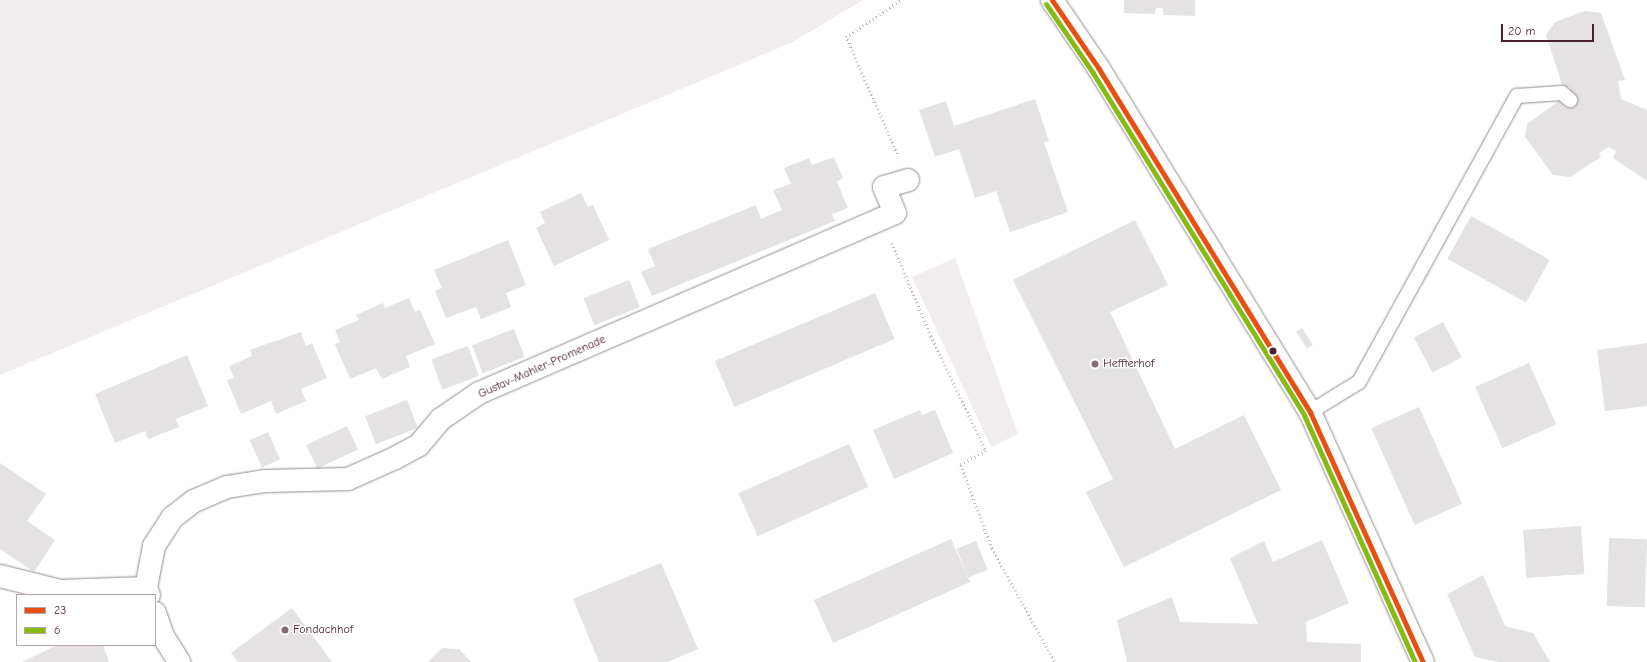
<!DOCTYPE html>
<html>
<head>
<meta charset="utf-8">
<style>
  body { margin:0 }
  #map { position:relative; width:1647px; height:662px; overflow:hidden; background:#fff; font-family:"Comic Neue",sans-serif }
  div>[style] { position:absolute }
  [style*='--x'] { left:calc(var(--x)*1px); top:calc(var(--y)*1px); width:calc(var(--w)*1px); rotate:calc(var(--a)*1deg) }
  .green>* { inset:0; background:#f1edee }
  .building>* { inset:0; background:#e4e2e3; transform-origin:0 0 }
  .path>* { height:2.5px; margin-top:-1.25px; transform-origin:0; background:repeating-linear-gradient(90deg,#bdb8b9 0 1px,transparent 0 4px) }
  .roads { filter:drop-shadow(0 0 1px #948c8e) drop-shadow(0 0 1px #948c8e) }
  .lane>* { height:14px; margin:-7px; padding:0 7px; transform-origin:7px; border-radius:7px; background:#fff }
  .street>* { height:22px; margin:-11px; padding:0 11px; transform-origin:11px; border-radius:11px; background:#fff }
  .bus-1>* { height:5px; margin:-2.5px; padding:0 2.5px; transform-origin:2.5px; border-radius:2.5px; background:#e75012 }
  .bus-2>* { height:5px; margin:-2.5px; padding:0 2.5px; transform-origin:2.5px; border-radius:2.5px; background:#88ba14 }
  .dots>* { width:11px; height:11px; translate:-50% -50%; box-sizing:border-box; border:2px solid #fff; border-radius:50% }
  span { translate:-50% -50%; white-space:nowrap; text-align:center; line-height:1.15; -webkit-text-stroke:3px #fff; paint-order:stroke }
  .poi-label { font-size:12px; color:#4a1f2b }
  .left { translate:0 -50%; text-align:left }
  .street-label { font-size:12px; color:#4a1f2b }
  .legend { position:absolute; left:16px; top:594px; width:140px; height:52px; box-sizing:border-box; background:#fff; border:1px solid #b7a5aa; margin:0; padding:5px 7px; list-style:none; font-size:12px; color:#4a1f2b }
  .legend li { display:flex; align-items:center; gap:8px; height:20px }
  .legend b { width:20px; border:1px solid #b7a5aa }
  .scale { position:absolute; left:1501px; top:24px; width:93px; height:18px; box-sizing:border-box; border:2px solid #4a1f2b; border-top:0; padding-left:5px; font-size:12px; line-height:14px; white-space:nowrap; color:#4a1f2b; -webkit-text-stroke:3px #fff; paint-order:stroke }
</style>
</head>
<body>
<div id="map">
  <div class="green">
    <div style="clip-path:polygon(0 0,863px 0,793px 42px,0 375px)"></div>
    <div style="clip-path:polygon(955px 258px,1018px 434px,991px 447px,912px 277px)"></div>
  </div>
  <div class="building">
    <div style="clip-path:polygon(1124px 0,1195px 0,1195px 16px,1163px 15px,1163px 8px,1156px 8px,1155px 14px,1124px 13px)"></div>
    <div style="clip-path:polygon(1585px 11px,1601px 13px,1625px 80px,1618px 81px,1621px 99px,1647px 110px,1647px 181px,1613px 158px,1616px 151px,1609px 147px,1599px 153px,1601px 157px,1570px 177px,1553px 175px,1525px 137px,1527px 124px,1560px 100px,1564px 106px,1573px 97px,1569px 87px,1563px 87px,1546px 35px,1555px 22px)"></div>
    <div style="clip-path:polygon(1035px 99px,1049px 141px,1044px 142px,1068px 212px,1010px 232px,996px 191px,975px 198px,959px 149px,935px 157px,919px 110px,946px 101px,954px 126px)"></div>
    <div style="clip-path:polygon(834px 157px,843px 178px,837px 182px,848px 208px,832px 214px,835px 221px,652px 296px,641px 272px,655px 266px,648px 249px,756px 205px,761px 219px,782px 210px,773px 190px,791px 184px,784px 168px,809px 158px,812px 165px)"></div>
    <div style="clip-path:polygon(581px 193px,588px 207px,593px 205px,609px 240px,554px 266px,536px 228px,545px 223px,540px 212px)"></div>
    <div style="left:1471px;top:216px;width:90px;height:49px;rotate:29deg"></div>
    <div style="clip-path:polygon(1135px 220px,1168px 285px,1110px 312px,1175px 449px,1244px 415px,1281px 490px,1124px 567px,1086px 492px,1113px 479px,1013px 280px)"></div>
    <div style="clip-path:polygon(508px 240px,526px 285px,506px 293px,511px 307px,481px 319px,476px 307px,446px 318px,435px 291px,442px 288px,434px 270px)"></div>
    <div style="left:629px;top:280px;width:29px;height:49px;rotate:68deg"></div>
    <div style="left:875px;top:293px;width:50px;height:174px;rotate:67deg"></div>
    <div style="clip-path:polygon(409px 298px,415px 312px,420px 310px,435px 344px,406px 356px,410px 367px,382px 379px,376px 368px,350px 379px,335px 344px,340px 342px,335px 330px,359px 320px,356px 315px,383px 303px,385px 308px)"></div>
    <div style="left:1443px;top:322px;width:40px;height:33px;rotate:62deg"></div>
    <div style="left:1302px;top:328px;width:20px;height:7px;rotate:57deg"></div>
    <div style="left:514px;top:329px;width:30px;height:45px;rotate:69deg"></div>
    <div style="clip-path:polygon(301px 332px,306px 346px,312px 343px,327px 378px,301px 389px,306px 401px,276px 414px,271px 401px,241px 414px,227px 380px,234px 378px,229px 366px,252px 356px,250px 350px)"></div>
    <div style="clip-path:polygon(1647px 343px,1647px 406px,1605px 411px,1597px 350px)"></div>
    <div style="left:468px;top:346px;width:32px;height:39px;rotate:70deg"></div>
    <div style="clip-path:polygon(187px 355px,208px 406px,176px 419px,179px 427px,148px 439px,145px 431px,115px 443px,95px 394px)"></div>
    <div style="left:1529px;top:363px;width:67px;height:59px;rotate:66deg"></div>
    <div style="left:407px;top:400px;width:30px;height:45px;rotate:69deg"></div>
    <div style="left:1419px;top:407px;width:106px;height:52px;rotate:66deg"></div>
    <div style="clip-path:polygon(920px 410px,922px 415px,935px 410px,953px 453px,894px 479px,873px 430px)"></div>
    <div style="left:347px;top:426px;width:26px;height:45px;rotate:65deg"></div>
    <div style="left:268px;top:432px;width:30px;height:20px;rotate:66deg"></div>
    <div style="left:849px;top:444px;width:47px;height:121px;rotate:66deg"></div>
    <div style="clip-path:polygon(0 463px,46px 494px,27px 521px,55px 540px,34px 572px,0 549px)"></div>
    <div style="left:1581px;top:526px;width:48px;height:58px;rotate:86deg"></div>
    <div style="left:1609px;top:538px;width:38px;height:68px;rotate:2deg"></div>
    <div style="left:951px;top:539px;width:47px;height:150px;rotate:66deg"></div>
    <div style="clip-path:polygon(1322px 540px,1349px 603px,1306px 622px,1307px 642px,1361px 644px,1361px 662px,1127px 662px,1117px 620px,1172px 597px,1180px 622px,1258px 624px,1230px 558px,1264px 541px,1273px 562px)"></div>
    <div style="left:976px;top:541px;width:31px;height:21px;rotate:68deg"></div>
    <div style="clip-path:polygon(661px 563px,698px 649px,668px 662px,599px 662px,573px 599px)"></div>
    <div style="clip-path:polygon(1483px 575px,1505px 626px,1533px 633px,1550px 662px,1498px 662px,1475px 657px,1447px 594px)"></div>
    <div style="clip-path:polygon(292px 608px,332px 662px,238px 662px,231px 653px)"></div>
    <div style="clip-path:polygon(57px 645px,103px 645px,109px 662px,22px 662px)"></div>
    <div style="clip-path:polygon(442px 648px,459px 649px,471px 662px,428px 662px)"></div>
  </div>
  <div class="path">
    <div style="--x:897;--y:154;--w:128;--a:-113.6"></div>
    <div style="--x:846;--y:37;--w:66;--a:-33.9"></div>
    <div style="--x:892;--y:243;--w:101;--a:67.2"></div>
    <div style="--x:931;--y:336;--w:127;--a:64.4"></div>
    <div style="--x:986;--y:451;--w:29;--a:151"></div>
    <div style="--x:961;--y:465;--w:89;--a:69.5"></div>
    <div style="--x:992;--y:548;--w:130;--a:61.1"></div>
  </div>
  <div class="roads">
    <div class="lane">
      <div style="--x:1310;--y:412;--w:57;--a:-31.5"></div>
      <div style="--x:1359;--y:382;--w:327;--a:-61.1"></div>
      <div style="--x:1517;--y:96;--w:45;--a:-3.8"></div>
      <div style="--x:1562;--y:93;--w:11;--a:41"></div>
    </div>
    <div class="street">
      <div style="--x:1052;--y:0;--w:83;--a:55.7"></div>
      <div style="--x:1099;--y:69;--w:403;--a:58.4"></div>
      <div style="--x:1310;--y:412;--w:274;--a:65.7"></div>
      <div style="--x:0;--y:576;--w:62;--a:14"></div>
      <div style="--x:60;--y:591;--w:86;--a:-2"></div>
      <div style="--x:149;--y:595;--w:8;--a:-113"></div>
      <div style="--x:146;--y:588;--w:43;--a:-79.2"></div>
      <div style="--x:154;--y:546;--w:33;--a:-57"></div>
      <div style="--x:172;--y:518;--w:28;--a:-38"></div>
      <div style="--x:194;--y:501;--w:36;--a:-23"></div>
      <div style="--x:227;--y:487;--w:39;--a:-9"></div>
      <div style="--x:266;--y:481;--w:82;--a:-1.4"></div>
      <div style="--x:348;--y:479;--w:51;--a:-24.1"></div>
      <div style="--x:395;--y:458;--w:27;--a:-28"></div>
      <div style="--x:419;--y:445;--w:34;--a:-50"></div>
      <div style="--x:441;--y:419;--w:46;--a:-34.4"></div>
      <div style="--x:479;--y:393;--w:453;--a:-23.4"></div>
      <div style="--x:895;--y:213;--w:28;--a:-113"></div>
      <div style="--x:884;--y:187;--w:25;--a:-16"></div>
      <div style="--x:155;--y:613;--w:24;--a:71"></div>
      <div style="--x:163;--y:636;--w:31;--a:58"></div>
    </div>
  </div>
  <div class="bus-1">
    <div style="--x:1052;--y:0;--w:83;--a:55.7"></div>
    <div style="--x:1099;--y:69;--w:403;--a:58.4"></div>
    <div style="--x:1310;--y:412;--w:274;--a:65.7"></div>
  </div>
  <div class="bus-2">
    <div style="--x:1046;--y:4;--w:83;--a:55.7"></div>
    <div style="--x:1093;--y:73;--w:402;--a:58.3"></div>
    <div style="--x:1304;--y:415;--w:271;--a:65.8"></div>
  </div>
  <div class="dots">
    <div style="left:1273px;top:351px;background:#4a1f2b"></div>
    <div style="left:1095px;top:364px;background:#896d75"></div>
    <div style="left:285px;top:630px;background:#896d75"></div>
  </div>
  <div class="poi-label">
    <span class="left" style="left:1103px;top:364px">Heffterhof</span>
    <span class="left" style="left:293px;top:630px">Fondachhof</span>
  </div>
  <div class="street-label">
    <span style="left:542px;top:367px;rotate:-24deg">Gustav-Mahler-Promenade</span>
  </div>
  <ul class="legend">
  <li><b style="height:5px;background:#e75012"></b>23</li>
  <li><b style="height:5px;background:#88ba14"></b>6</li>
  </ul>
  <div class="scale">20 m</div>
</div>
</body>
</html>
